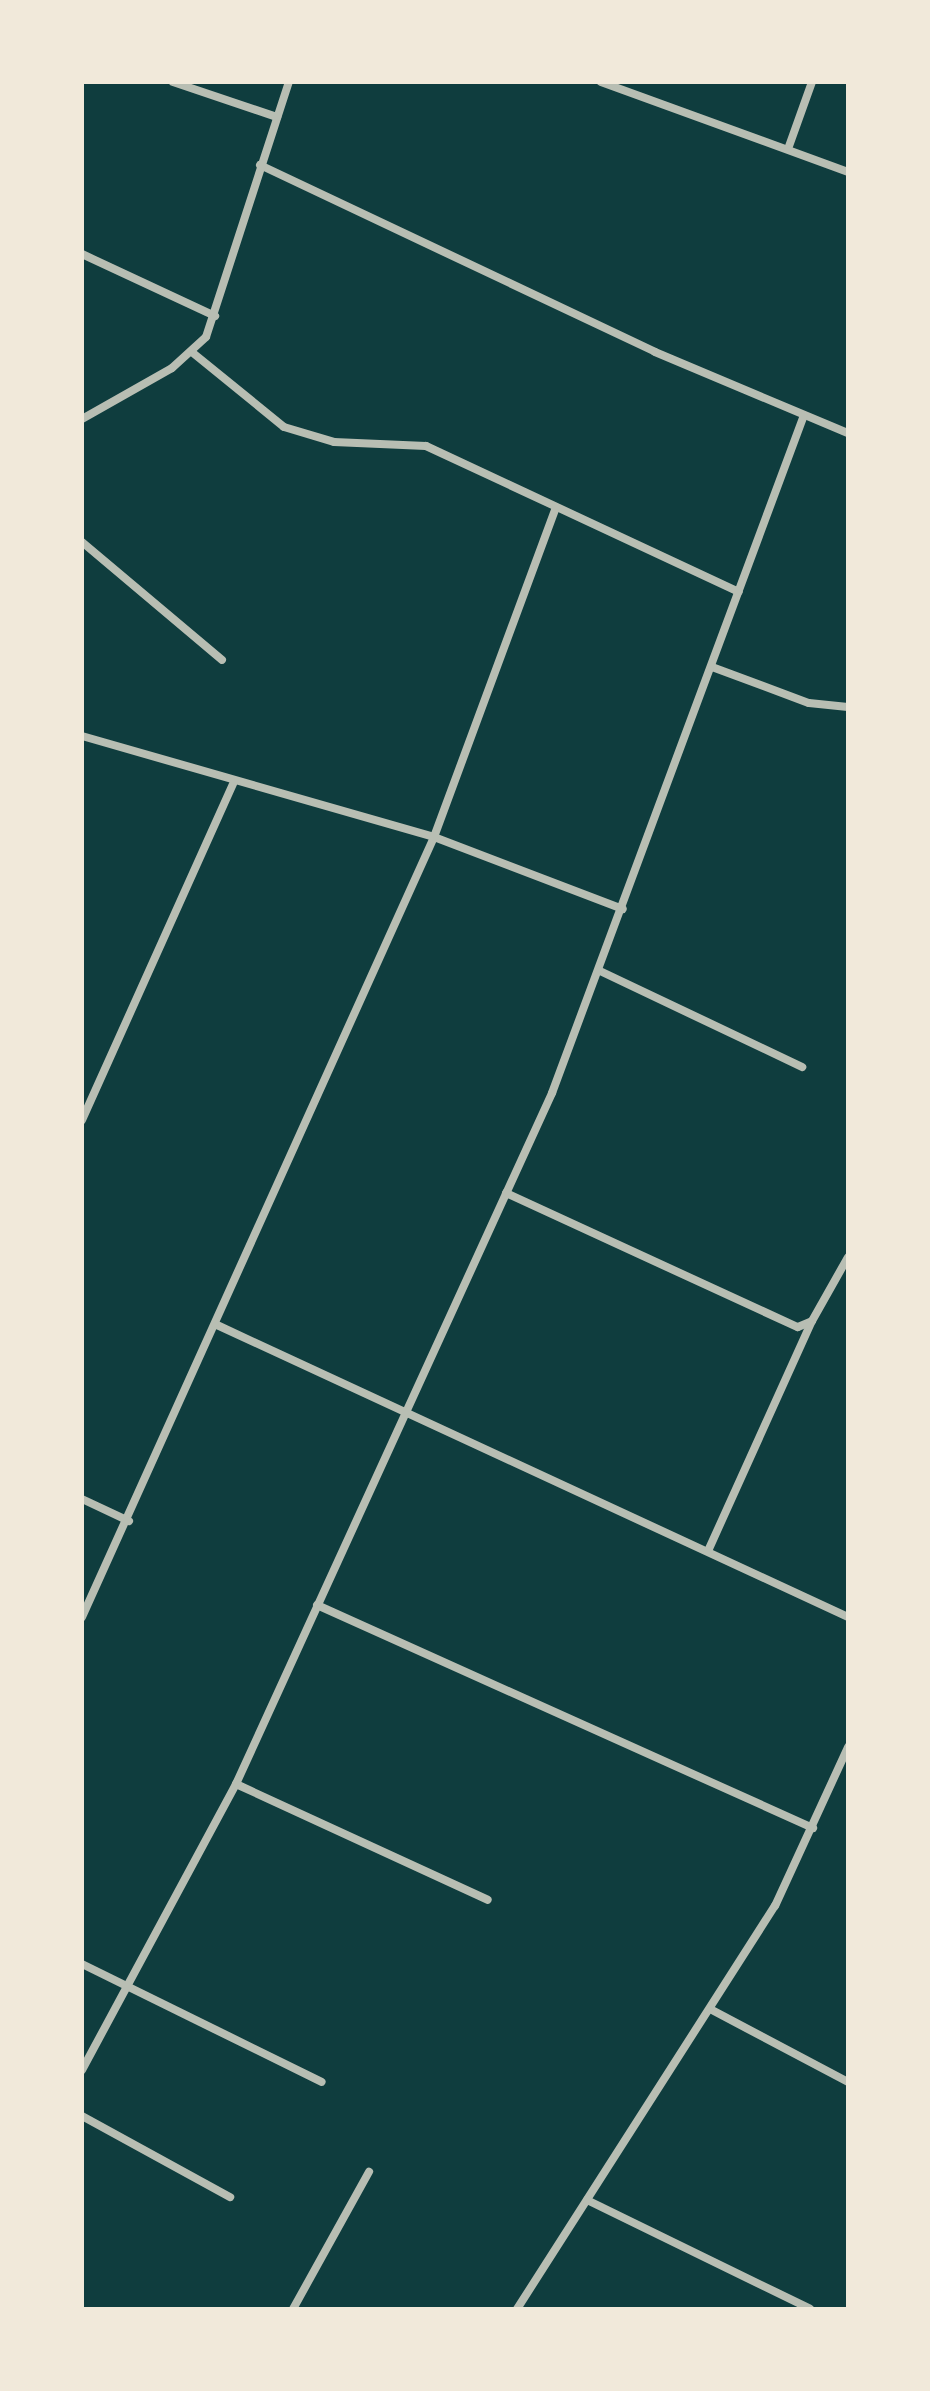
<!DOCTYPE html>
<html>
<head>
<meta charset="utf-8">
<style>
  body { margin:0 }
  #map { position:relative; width:930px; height:2391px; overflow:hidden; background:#0f3d3e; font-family:"Golos Text",sans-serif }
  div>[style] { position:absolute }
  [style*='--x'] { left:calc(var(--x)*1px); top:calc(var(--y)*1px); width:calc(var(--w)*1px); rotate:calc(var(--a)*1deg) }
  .minor>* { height:8px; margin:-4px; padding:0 4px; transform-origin:4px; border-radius:4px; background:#b8beb3 }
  span { translate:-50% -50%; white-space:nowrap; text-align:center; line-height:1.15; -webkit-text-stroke:6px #f1e9da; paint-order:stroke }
  .frame { position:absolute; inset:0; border:84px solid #f1e9da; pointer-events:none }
</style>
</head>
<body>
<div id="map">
  <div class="minor">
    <div style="--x:173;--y:82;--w:110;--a:18.6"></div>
    <div style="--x:601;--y:82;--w:263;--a:20"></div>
    <div style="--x:788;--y:149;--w:71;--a:-70.3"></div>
    <div style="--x:260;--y:165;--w:437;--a:25.3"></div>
    <div style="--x:655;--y:352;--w:209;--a:22.8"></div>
    <div style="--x:82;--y:254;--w:147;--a:25"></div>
    <div style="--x:193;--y:353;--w:117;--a:39.1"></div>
    <div style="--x:284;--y:427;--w:52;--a:16.7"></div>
    <div style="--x:334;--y:442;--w:92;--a:2.5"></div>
    <div style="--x:426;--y:446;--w:345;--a:25"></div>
    <div style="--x:82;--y:419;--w:103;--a:-29.5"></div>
    <div style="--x:172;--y:368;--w:46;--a:-42.4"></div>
    <div style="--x:206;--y:337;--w:268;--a:-72"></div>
    <div style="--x:82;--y:542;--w:183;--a:40.1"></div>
    <div style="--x:712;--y:667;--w:103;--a:20.4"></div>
    <div style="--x:809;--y:703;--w:39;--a:6"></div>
    <div style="--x:82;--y:736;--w:366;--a:16"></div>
    <div style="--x:434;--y:837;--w:202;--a:20.9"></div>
    <div style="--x:600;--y:971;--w:224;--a:25.4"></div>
    <div style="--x:82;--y:1120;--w:372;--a:-65.8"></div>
    <div style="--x:506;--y:1193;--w:321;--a:24.7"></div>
    <div style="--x:798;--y:1327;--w:15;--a:-23"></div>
    <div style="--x:812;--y:1321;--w:73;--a:-60.6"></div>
    <div style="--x:217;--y:1325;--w:695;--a:24.83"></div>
    <div style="--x:82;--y:1499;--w:52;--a:25.1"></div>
    <div style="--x:708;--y:1551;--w:252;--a:-65.7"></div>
    <div style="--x:317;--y:1605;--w:544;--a:24.21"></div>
    <div style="--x:82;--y:1617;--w:856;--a:-65.71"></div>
    <div style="--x:434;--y:837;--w:351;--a:-69.7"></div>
    <div style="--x:236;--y:1784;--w:277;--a:24.7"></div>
    <div style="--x:82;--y:1964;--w:267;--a:26.2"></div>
    <div style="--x:712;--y:2010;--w:154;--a:27.9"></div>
    <div style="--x:82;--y:2070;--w:325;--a:-61.7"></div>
    <div style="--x:236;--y:1784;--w:760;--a:-65.42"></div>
    <div style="--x:552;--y:1093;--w:723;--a:-69.61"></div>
    <div style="--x:82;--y:2116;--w:169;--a:28.7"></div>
    <div style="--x:587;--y:2200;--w:248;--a:26"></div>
    <div style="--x:293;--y:2309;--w:157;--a:-61"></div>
    <div style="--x:517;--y:2309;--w:479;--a:-57.4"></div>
    <div style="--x:775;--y:1906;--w:175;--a:-65.3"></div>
  </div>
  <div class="frame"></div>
</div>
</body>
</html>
